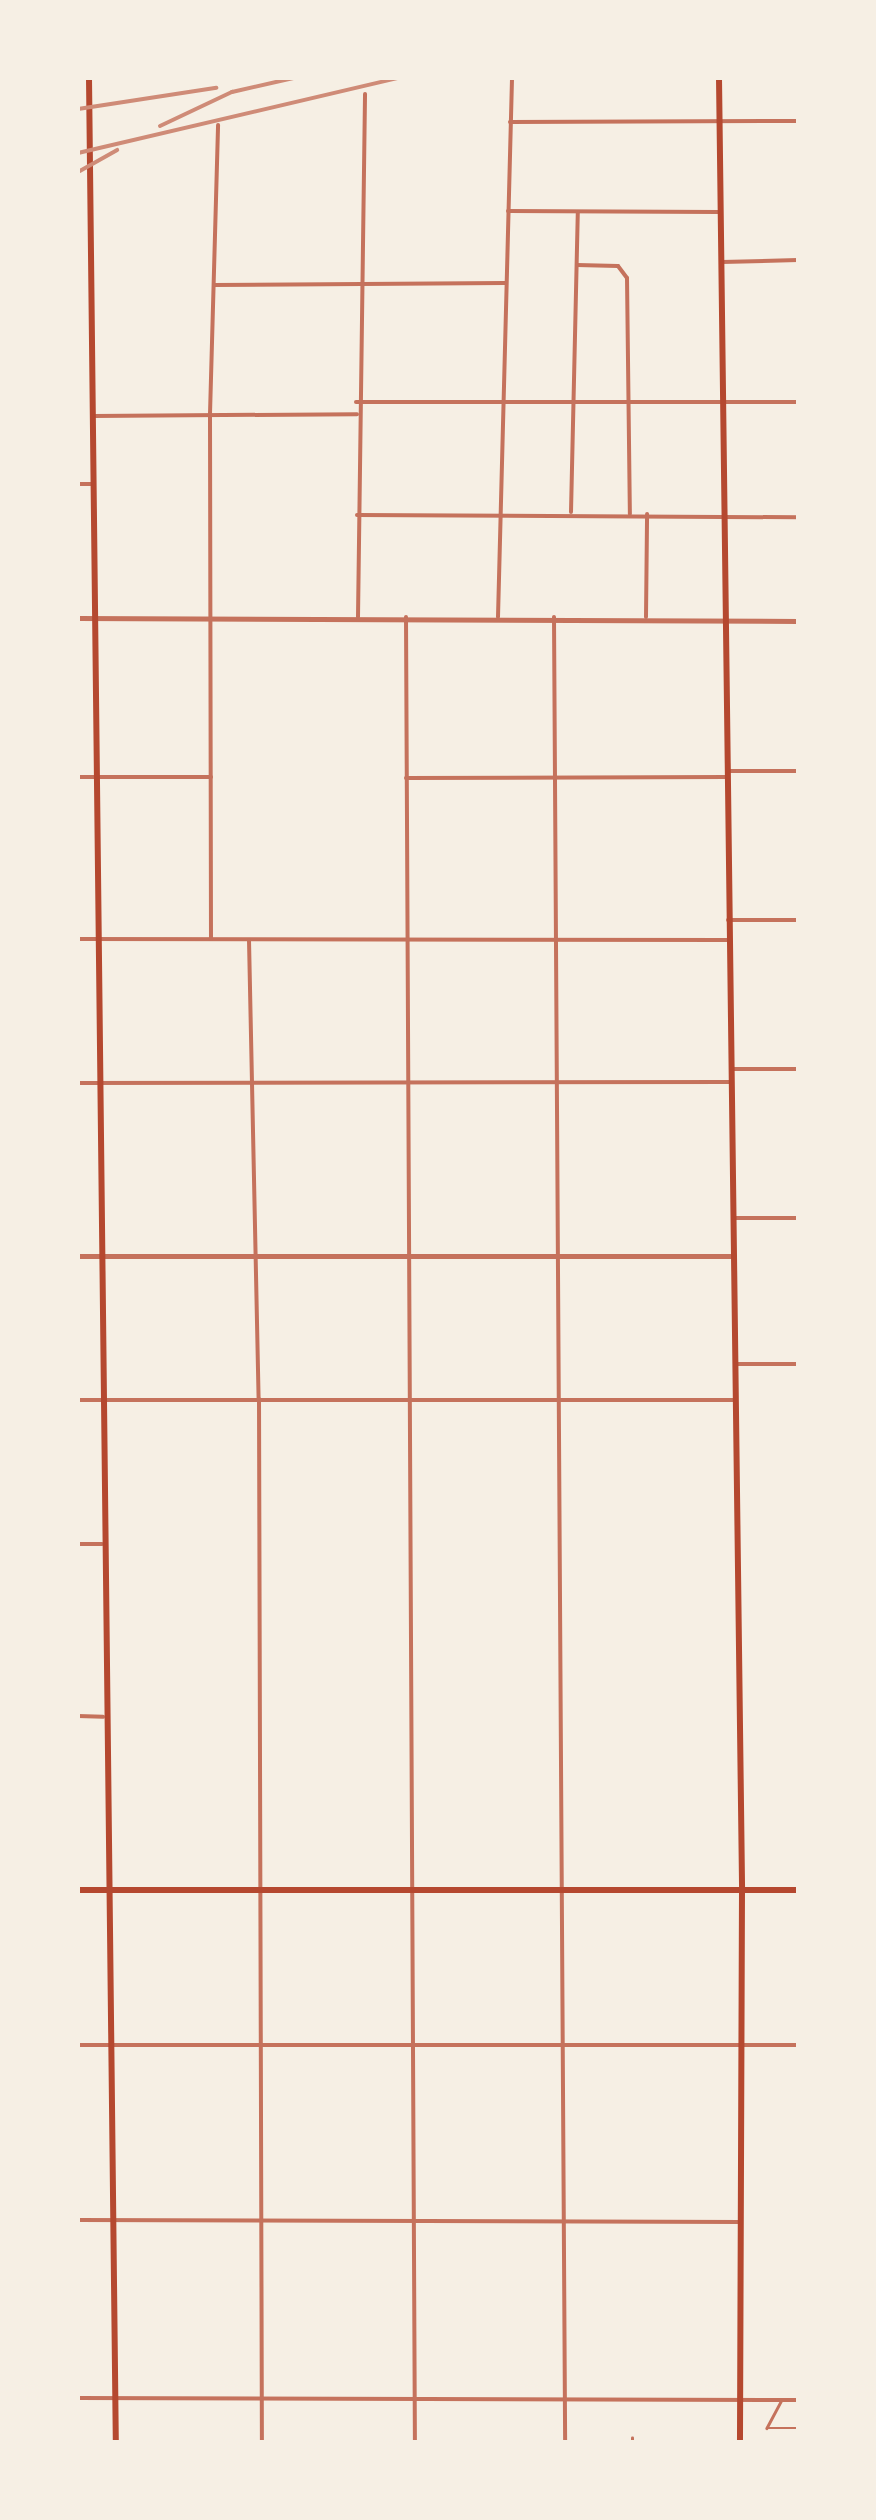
<!DOCTYPE html>
<html>
<head>
<meta charset="utf-8">
<style>
  body { margin:0 }
  #map { position:relative; width:876px; height:2520px; overflow:hidden; background:#f6efe4; font-family:Roboto,sans-serif }
  div>[style] { position:absolute }
  [style*='--x'] { left:calc(var(--x)*1px); top:calc(var(--y)*1px); width:calc(var(--w)*1px); rotate:calc(var(--a)*1deg) }
  .service>* { height:2.5px; margin:-1.25px; padding:0 1.25px; transform-origin:1.25px; border-radius:1.25px; background:#c5725c }
  .minor>* { height:4px; margin:-2px; padding:0 2px; transform-origin:2px; border-radius:2px; background:#c5725c }
  .tertiary>* { height:5px; margin:-2.5px; padding:0 2.5px; transform-origin:2.5px; border-radius:2.5px; background:#c5725c }
  .secondary>* { height:6px; margin:-3px; padding:0 3px; transform-origin:3px; border-radius:3px; background:#b5482f }
  .rail>* { height:4px; margin:-2px; padding:0 2px; transform-origin:2px; border-radius:2px; background:#cf8b77 }
  span { translate:-50% -50%; white-space:nowrap; text-align:center; line-height:1.15; -webkit-text-stroke:8px #f6efe4; paint-order:stroke }
  .frame { position:absolute; inset:0; border:80px solid #f6efe4; pointer-events:none }
</style>
</head>
<body>
<div id="map">
  <div class="service">
    <div style="--x:782;--y:2400;--w:32;--a:118"></div>
    <div style="--x:767;--y:2428;--w:31;--a:0"></div>
    <div style="--x:632;--y:2442;--w:4;--a:-90"></div>
  </div>
  <div class="minor">
    <div style="--x:510;--y:122;--w:288;--a:-0.2"></div>
    <div style="--x:508;--y:211;--w:210;--a:0.3"></div>
    <div style="--x:722;--y:262;--w:76;--a:-1.5"></div>
    <div style="--x:577;--y:265;--w:41;--a:1.4"></div>
    <div style="--x:618;--y:266;--w:15;--a:53"></div>
    <div style="--x:627;--y:278;--w:236;--a:89.3"></div>
    <div style="--x:214;--y:285;--w:291;--a:-0.4"></div>
    <div style="--x:356;--y:402;--w:442;--a:0"></div>
    <div style="--x:93;--y:416;--w:264;--a:-0.4"></div>
    <div style="--x:78;--y:484;--w:16;--a:0"></div>
    <div style="--x:571;--y:512;--w:300;--a:-88.7"></div>
    <div style="--x:357;--y:515;--w:441;--a:0.3"></div>
    <div style="--x:358;--y:617;--w:523;--a:-89.23"></div>
    <div style="--x:406;--y:617;--w:1825;--a:89.72"></div>
    <div style="--x:498;--y:617;--w:539;--a:-88.51"></div>
    <div style="--x:554;--y:617;--w:1825;--a:89.65"></div>
    <div style="--x:646;--y:617;--w:103;--a:-89.4"></div>
    <div style="--x:727;--y:771;--w:71;--a:0"></div>
    <div style="--x:78;--y:777;--w:133;--a:0"></div>
    <div style="--x:406;--y:778;--w:320;--a:-0.2"></div>
    <div style="--x:728;--y:920;--w:70;--a:0"></div>
    <div style="--x:78;--y:939;--w:650;--a:0.09"></div>
    <div style="--x:211;--y:939;--w:525;--a:-90.11"></div>
    <div style="--x:210;--y:414;--w:289;--a:-88.4"></div>
    <div style="--x:249;--y:940;--w:459;--a:88.8"></div>
    <div style="--x:259;--y:1399;--w:1043;--a:89.84"></div>
    <div style="--x:731;--y:1069;--w:67;--a:0"></div>
    <div style="--x:78;--y:1083;--w:653;--a:-0.09"></div>
    <div style="--x:733;--y:1218;--w:65;--a:0"></div>
    <div style="--x:735;--y:1364;--w:63;--a:0"></div>
    <div style="--x:78;--y:1400;--w:658;--a:0"></div>
    <div style="--x:78;--y:1544;--w:24;--a:0"></div>
    <div style="--x:78;--y:1716;--w:25;--a:2"></div>
    <div style="--x:78;--y:2045;--w:720;--a:0"></div>
    <div style="--x:78;--y:2220;--w:663;--a:0.17"></div>
    <div style="--x:78;--y:2398;--w:720;--a:0.16"></div>
  </div>
  <div class="tertiary">
    <div style="--x:78;--y:618;--w:720;--a:0.24"></div>
    <div style="--x:78;--y:1256;--w:656;--a:0"></div>
  </div>
  <div class="secondary">
    <div style="--x:89;--y:78;--w:2364;--a:89.35"></div>
    <div style="--x:719;--y:78;--w:1812;--a:89.27"></div>
    <div style="--x:742;--y:1890;--w:552;--a:90.21"></div>
    <div style="--x:78;--y:1890;--w:720;--a:0"></div>
  </div>
  <div class="rail">
    <div style="--x:78;--y:109;--w:140;--a:-8.7"></div>
    <div style="--x:160;--y:126;--w:80;--a:-25.3"></div>
    <div style="--x:232;--y:92;--w:63;--a:-12.9"></div>
    <div style="--x:78;--y:153;--w:329;--a:-13.2"></div>
    <div style="--x:78;--y:172;--w:45;--a:-29.4"></div>
  </div>
  <div class="frame"></div>
</div>
</body>
</html>
